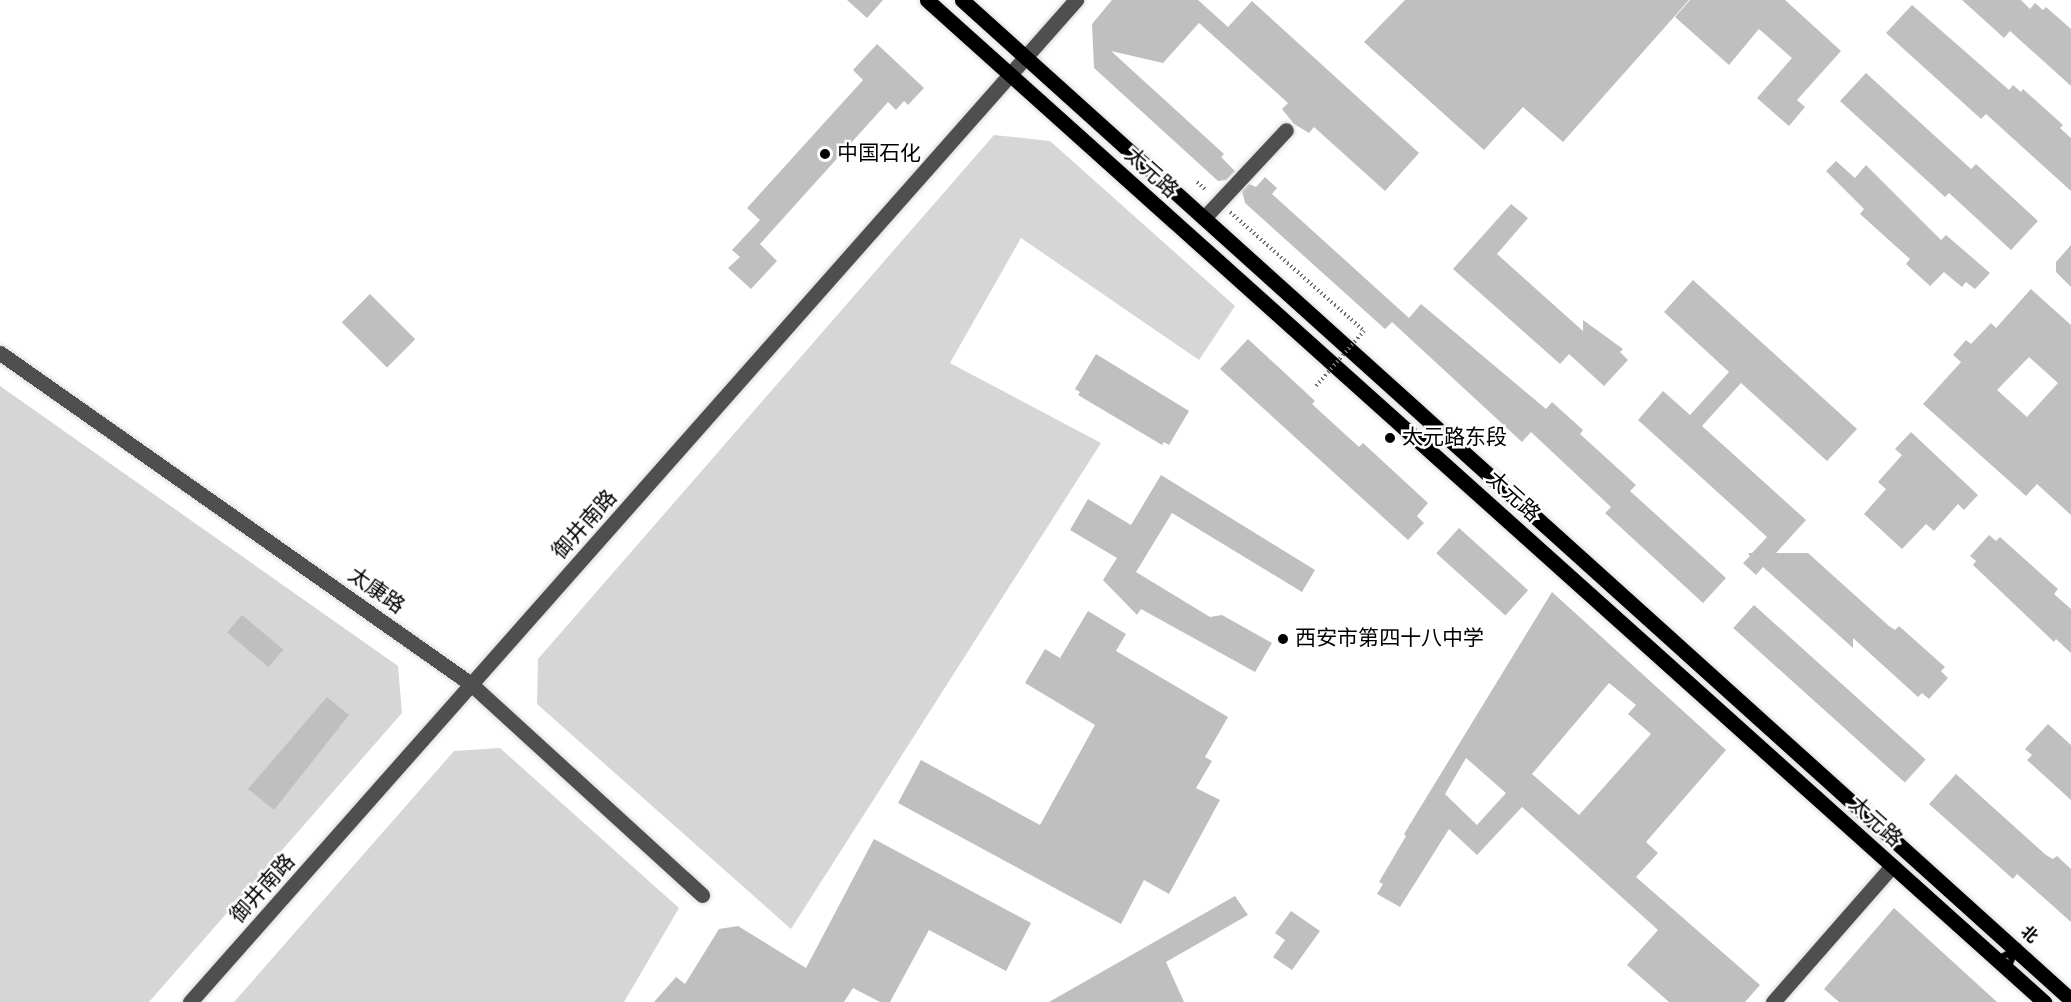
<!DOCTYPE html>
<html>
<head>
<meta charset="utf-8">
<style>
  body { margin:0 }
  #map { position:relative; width:2071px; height:1002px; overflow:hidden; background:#fff; font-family:"Alegreya Sans","Noto Sans SC",sans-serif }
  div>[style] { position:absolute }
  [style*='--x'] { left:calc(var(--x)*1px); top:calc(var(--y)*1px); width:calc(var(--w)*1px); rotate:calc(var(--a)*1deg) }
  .green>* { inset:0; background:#d6d6d6 }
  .building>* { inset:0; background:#bfbfbf; transform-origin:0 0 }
  .path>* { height:4px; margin-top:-2px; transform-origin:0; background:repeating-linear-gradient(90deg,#717171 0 1.5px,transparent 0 4.5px) }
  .roads { filter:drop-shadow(0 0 2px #dbdbdb) drop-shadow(0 0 2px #dbdbdb) }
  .minor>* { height:15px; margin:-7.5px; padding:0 7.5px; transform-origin:7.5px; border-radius:7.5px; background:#4f4f4f }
  .major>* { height:15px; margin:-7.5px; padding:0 7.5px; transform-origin:7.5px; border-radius:7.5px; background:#000 }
  .path-bridge>* { height:4px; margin-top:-2px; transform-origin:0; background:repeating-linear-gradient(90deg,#717171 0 1.5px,transparent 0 4.5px) }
  .dots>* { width:16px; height:16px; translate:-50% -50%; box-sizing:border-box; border:3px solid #fff; border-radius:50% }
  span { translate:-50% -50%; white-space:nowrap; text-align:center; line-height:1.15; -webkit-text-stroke:5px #fff; paint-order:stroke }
  .poi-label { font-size:21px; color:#000 }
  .left { translate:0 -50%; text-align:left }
  .street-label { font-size:21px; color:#000 }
  .north { position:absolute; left:1987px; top:918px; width:60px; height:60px; -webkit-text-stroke:4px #fff; paint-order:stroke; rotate:42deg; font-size:16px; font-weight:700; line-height:24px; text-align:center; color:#000 }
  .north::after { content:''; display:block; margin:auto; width:21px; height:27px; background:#000; clip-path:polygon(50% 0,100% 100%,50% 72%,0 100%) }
</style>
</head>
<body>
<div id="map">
  <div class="green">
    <div style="clip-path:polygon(994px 135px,1050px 141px,1235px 306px,1199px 360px,1021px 238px,950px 363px,1101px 443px,791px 929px,537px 704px,538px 659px)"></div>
    <div style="clip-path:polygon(0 386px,398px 666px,402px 713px,149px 1002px,0 1002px)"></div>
    <div style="clip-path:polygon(500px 748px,679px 908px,624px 1002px,234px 1002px,454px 751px)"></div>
  </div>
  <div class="building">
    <div style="clip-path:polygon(847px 0,883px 0,867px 18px)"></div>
    <div style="clip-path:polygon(1112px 0,1198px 0,1228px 27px,1252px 1px,1419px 153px,1385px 191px,1314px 127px,1309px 133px,1294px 124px,1282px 109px,1288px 103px,1199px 23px,1163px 63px,1111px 51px,1224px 154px,1221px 157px,1235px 171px,1226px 180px,1218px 181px,1094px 68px,1092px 24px)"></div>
    <div style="clip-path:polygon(1405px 0,1689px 0,1563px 142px,1523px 107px,1484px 150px,1364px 42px)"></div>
    <div style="clip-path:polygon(1690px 0,1785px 0,1841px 51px,1797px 100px,1805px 107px,1789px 126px,1757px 98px,1792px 58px,1759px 29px,1729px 65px,1675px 17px)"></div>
    <div style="clip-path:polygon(1962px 0,2021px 0,2030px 9px,2035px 3px,2043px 10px,2046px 7px,2071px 29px,2071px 86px,2010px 31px,2004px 38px)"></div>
    <div style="clip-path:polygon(1912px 5px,2009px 90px,2013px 85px,2021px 92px,2023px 89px,2063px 125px,2060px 128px,2071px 138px,2071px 191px,1986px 114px,1981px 119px,1886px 33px)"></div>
    <div style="clip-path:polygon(877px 44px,924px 88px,908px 105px,904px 101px,896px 110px,888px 102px,760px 244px,777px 261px,751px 289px,728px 268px,740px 257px,732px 250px,760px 220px,747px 208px,863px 80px,853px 70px)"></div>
    <div style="clip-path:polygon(1866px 73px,1971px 169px,1976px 164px,2038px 221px,2011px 250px,1949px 193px,1945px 197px,1840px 101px)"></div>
    <div style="clip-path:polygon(1836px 161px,1855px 178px,1866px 165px,1941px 240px,1946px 235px,1990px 273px,1975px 289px,1966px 282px,1962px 287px,1944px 272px,1930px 286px,1906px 264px,1910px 259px,1860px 214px,1864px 209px,1826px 171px)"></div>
    <div style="clip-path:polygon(1265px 177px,1277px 188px,1272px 194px,1409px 318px,1421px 304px,1546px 409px,1552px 402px,1583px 430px,1580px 434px,1636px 485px,1630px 491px,1726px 578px,1703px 603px,1605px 513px,1611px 507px,1531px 432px,1522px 442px,1392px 322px,1385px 329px,1245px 203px,1242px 191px,1249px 184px,1256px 187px)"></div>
    <div style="clip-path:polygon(1511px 204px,1528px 218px,1497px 254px,1583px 331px,1583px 320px,1623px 349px,1620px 352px,1628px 360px,1604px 386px,1569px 354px,1560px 364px,1453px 269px)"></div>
    <div style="clip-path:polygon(2071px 245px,2071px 287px,2056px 272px,2056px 262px)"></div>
    <div style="clip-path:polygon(1693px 280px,1857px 429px,1827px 461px,1741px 383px,1702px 426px,1806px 520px,1776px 553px,1808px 553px,1889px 626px,1895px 630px,1899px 626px,1945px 667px,1941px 671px,1948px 678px,1929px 699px,1922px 693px,1918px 697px,1853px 638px,1853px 648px,1763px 567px,1756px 575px,1743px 563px,1750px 556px,1748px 553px,1752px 553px,1767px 537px,1638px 420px,1663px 391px,1690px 415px,1729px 372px,1664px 312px)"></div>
    <div style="clip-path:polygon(evenodd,2031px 289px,2071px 325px,2071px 515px,2037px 484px,2026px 496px,1923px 404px,1961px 362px,1953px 355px,1966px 340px,1971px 344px,1991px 323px,1996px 328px,2031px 289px,2029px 357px,2058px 383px,2027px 417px,1997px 390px,2029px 357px)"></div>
    <div style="left:370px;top:294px;width:64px;height:40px;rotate:45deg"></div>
    <div style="clip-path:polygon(1248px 339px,1315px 401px,1312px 404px,1359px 447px,1363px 443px,1428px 503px,1417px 516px,1424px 523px,1408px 540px,1220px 369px)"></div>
    <div style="clip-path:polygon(1096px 354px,1189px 411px,1169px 445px,1164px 442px,1162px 445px,1078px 395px,1080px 392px,1075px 389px)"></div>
    <div style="clip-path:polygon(1911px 432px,1978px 495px,1964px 510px,1958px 504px,1934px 531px,1926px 524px,1902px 549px,1864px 514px,1886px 489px,1878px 482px,1902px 455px,1895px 449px)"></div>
    <div style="clip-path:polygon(1161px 475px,1315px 570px,1302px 592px,1172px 513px,1136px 572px,1210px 617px,1222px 615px,1272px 643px,1255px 672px,1141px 609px,1137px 615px,1103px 580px,1117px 558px,1070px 530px,1088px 499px,1131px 525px)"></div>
    <div style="left:1459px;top:528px;width:93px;height:34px;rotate:42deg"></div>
    <div style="clip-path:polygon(1989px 535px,1996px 541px,2000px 537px,2058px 589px,2054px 594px,2071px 609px,2071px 653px,2056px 639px,2054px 642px,1973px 565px,1976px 561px,1970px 556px)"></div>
    <div style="clip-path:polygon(evenodd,1552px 592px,1726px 750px,1646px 842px,1658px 853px,1636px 877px,1760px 985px,1745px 1002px,1669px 1002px,1627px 965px,1658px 930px,1522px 807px,1477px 855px,1449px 829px,1400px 907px,1377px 894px,1383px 884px,1379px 882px,1406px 836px,1404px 834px,1552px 592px,1609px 683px,1636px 705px,1628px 714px,1651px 734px,1579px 815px,1532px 774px,1609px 683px,1552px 592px,1466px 758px,1506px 793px,1477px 825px,1445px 794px,1466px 758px)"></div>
    <div style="left:1754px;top:605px;width:231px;height:31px;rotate:42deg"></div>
    <div style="clip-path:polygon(1088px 611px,1126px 634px,1116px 651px,1228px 717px,1205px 757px,1212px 761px,1196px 788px,1220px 800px,1169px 894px,1144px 880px,1121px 924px,898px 803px,921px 760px,1040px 825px,1095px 725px,1025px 683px,1045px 649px,1060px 658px)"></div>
    <div style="left:242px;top:615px;width:54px;height:23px;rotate:40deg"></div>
    <div style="clip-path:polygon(327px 697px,349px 715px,274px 810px,248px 789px)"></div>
    <div style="clip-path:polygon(2048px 724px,2071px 745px,2071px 800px,2027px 760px,2032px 755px,2025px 749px)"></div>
    <div style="clip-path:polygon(1956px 774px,2046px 855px,2053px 859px,2057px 856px,2071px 869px,2071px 922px,2017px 874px,2013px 879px,1929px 804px)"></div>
    <div style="clip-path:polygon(874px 839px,1031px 923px,1006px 971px,929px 930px,890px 1002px,880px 1002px,853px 988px,844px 1002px,654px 1002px,676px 977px,685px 984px,719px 929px,738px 926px,806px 968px)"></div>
    <div style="clip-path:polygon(1235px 896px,1248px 915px,1166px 962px,1184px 1002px,1049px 1002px)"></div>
    <div style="clip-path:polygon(1894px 908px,1997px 1002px,1839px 1002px,1824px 989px)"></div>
    <div style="clip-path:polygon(1291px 911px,1320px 931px,1292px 970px,1273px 957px,1285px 940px,1275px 933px)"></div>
  </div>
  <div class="path">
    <div style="--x:1197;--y:182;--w:13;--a:42"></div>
    <div style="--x:1230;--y:212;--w:179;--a:41.6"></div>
  </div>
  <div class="roads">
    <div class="minor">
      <div style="--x:1204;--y:218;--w:120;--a:-47"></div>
      <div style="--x:0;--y:353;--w:576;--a:35.1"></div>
      <div style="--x:471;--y:684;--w:313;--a:42.4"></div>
      <div style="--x:190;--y:1002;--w:1338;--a:-48.52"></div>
      <div style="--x:1773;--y:1002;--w:181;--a:-48.8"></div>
    </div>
    <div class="major">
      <div style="--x:927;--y:0;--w:1501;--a:41.89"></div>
      <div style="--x:962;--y:0;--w:1493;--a:42.04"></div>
    </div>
  </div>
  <div class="path-bridge">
    <div style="--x:1316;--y:386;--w:73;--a:-48.9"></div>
  </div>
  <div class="dots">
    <div style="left:825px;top:154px;background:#000"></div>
    <div style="left:1390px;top:438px;background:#000"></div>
    <div style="left:1283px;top:639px;background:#000"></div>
  </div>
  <div class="poi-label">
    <span class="left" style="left:837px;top:154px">中国石化</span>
    <span class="left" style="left:1402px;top:438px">太元路东段</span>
    <span class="left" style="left:1295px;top:639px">西安市第四十八中学</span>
  </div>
  <div class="street-label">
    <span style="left:1151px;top:173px;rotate:42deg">太元路</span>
    <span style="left:1513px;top:497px;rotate:42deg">太元路</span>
    <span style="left:585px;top:525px;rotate:-48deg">御井南路</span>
    <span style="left:376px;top:591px;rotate:35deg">太康路</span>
    <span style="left:1875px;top:822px;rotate:42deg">太元路</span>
    <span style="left:263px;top:889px;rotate:-48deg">御井南路</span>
  </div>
  <div class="north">北</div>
</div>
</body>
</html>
